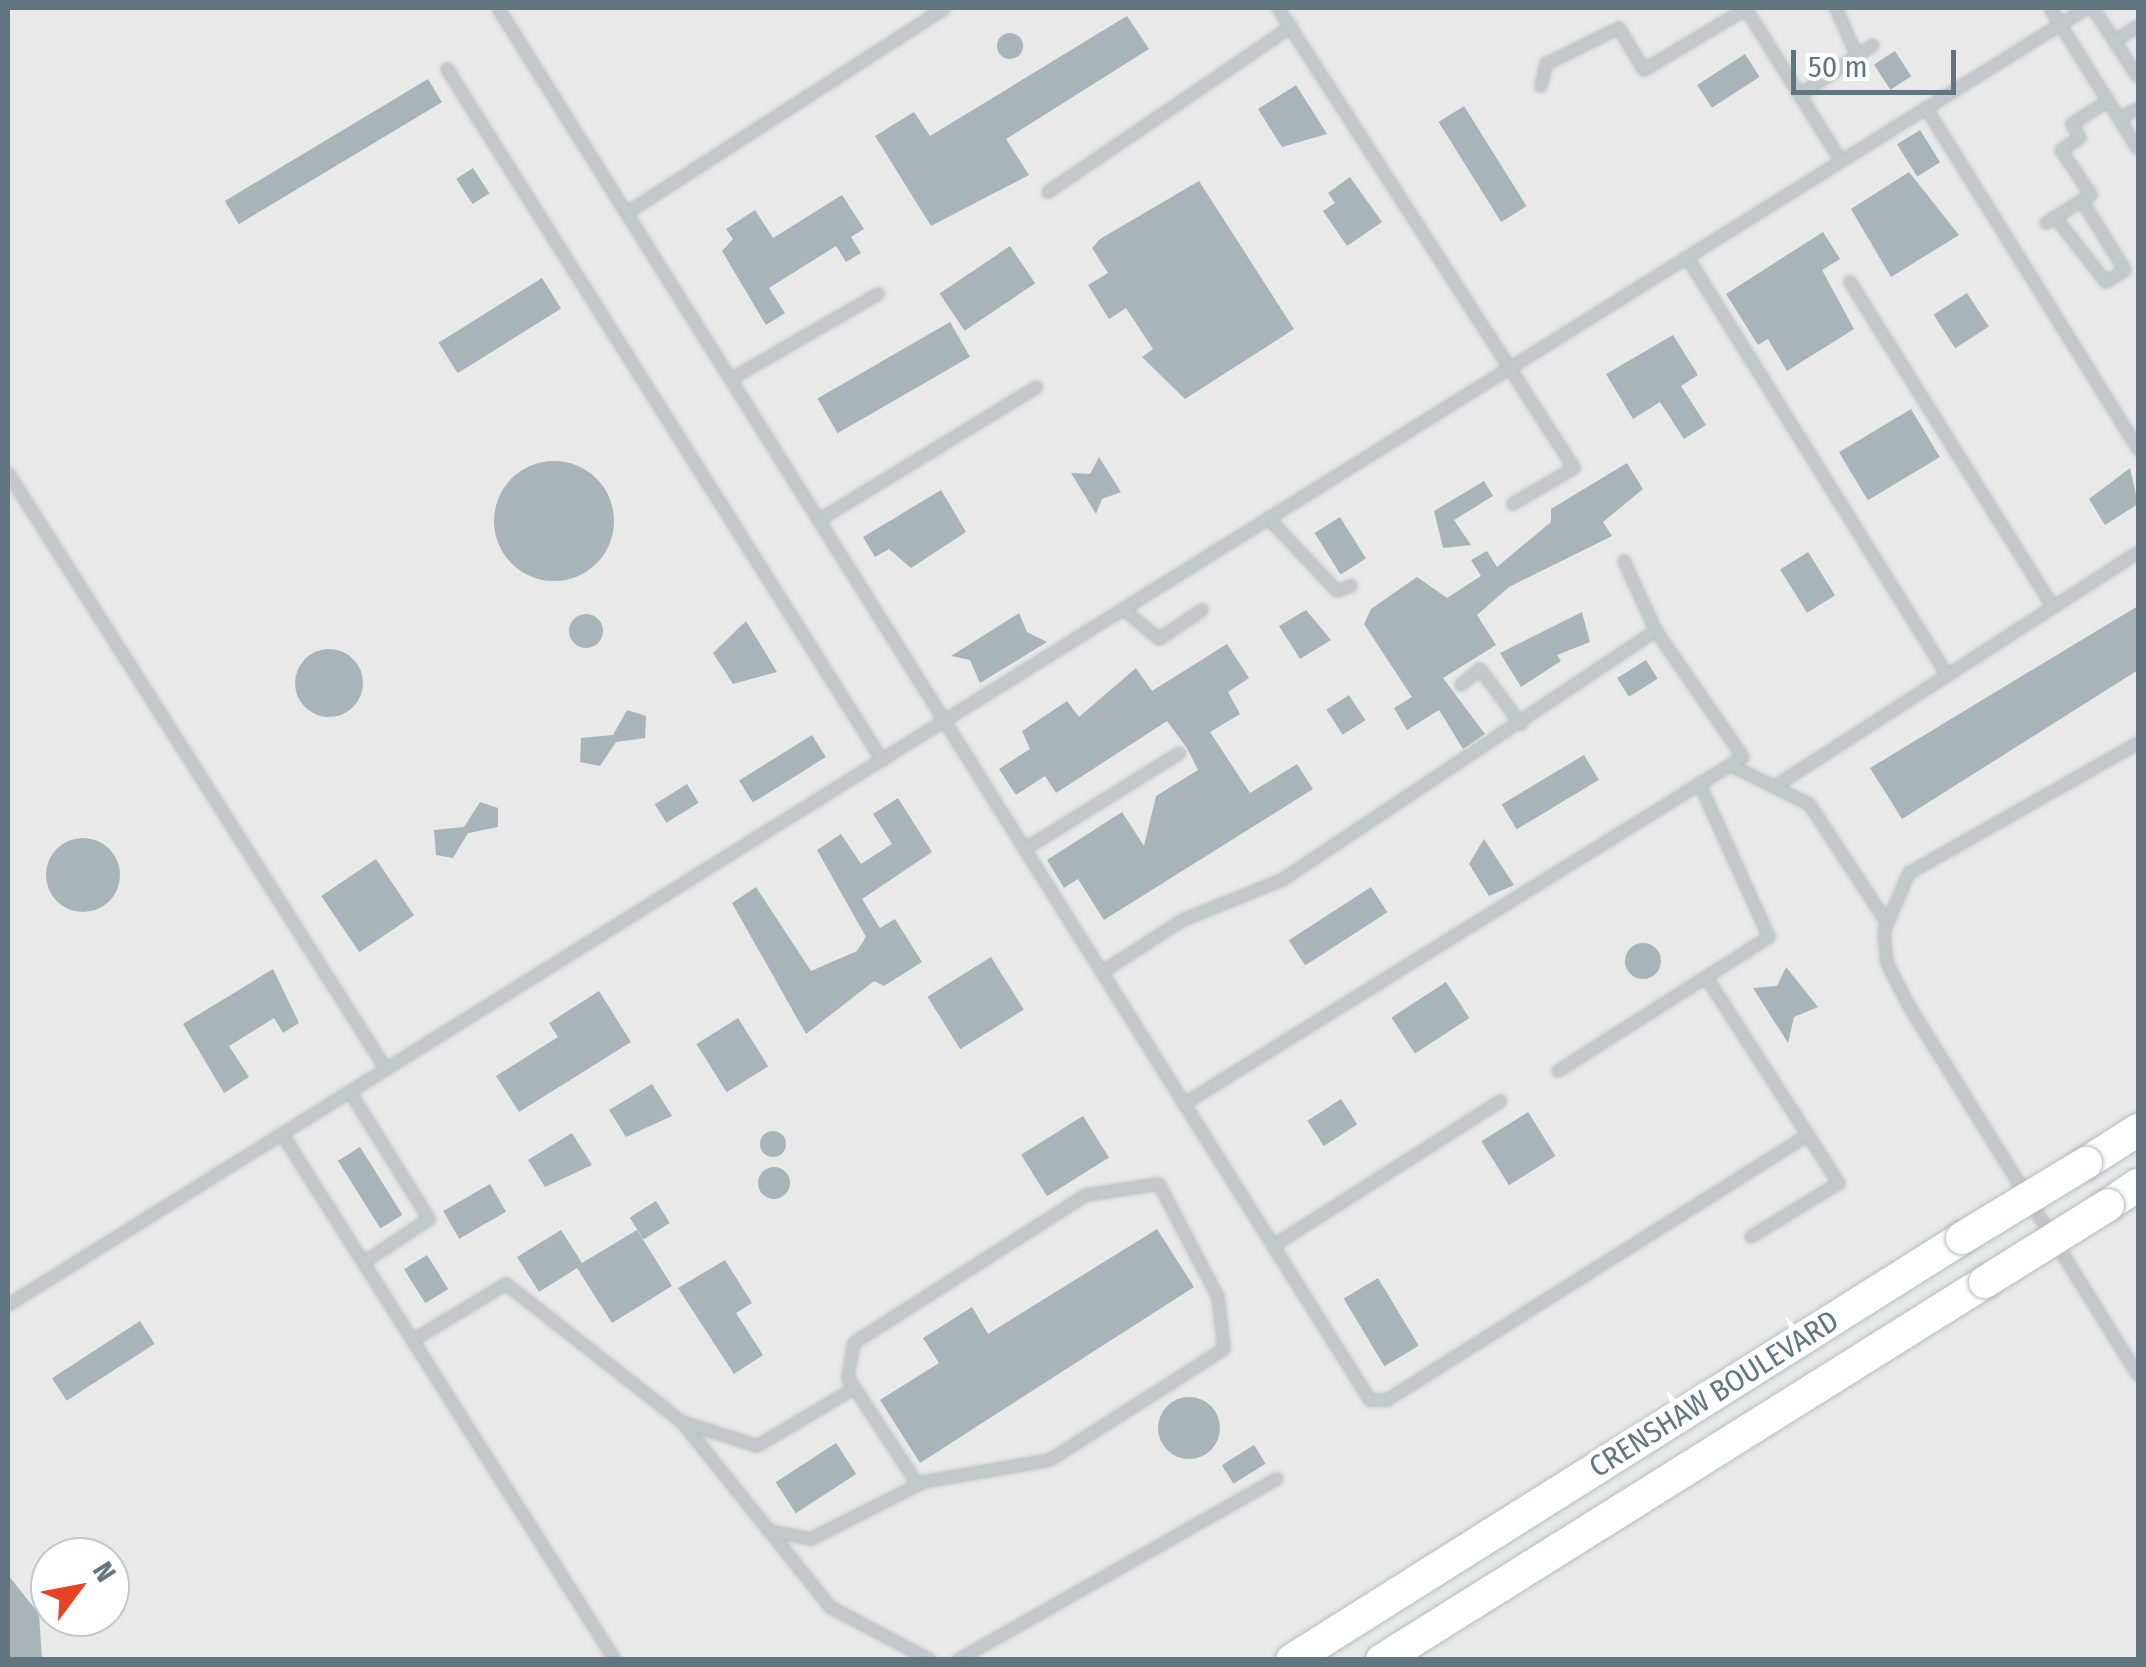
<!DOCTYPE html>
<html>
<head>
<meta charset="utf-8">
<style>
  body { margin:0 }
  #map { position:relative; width:2146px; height:1667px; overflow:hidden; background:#f8f7f5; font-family:"Fira Sans Condensed",sans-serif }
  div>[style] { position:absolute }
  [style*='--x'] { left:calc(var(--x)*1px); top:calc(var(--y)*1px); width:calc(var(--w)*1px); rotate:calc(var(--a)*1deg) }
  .built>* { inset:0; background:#e8e9e8 }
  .building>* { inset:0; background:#a9b4b8; transform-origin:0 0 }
  .round { border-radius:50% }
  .roads { filter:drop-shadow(0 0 2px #b6bbbe) drop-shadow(0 0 2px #b6bbbe) }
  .lane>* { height:10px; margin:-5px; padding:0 5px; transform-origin:5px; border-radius:5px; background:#c3c8cb }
  .primary>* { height:32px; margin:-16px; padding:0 16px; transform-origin:16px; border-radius:16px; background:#fff }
  .bridges { filter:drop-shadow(0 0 2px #b6bbbe) drop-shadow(0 0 2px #b6bbbe) }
  .primary-bridge>* { height:32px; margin:-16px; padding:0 16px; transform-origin:16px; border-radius:16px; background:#fff }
  span { translate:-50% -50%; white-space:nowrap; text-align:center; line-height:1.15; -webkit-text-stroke:10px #fff; paint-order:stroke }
  .street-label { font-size:30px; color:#627681 }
  .frame { position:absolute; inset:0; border:10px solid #627681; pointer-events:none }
  .north { position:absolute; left:30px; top:1537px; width:100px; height:100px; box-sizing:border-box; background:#fff; border:2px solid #c0c8cd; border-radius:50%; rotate:58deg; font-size:28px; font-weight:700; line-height:40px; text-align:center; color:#627681 }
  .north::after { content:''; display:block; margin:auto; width:35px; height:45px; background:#e84124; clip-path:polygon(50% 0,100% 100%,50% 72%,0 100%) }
  .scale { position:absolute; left:1791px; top:50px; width:165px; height:45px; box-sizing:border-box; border:5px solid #627681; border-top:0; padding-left:12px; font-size:30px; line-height:35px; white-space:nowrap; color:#627681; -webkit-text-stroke:8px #fff; paint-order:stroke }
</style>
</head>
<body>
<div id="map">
  <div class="built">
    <div style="clip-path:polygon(evenodd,8px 8px,2138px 8px,2138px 1659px,8px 1660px,8px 8px,50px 1557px,110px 1557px,110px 1617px,50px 1617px,50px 1557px)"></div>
  </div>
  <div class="building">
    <div style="clip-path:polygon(1127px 16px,1149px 49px,1006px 139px,1029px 175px,931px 226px,875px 136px,914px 112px,930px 136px)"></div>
    <div class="round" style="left:997px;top:33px;width:26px;height:26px"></div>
    <div style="left:1895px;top:51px;width:30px;height:25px;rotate:57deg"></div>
    <div style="left:1745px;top:54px;width:27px;height:57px;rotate:57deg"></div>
    <div style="left:428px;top:79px;width:27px;height:237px;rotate:59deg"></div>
    <div style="clip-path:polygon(1296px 85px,1327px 134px,1282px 147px,1258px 109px)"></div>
    <div style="left:1464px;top:106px;width:118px;height:30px;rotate:58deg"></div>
    <div style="left:1920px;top:130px;width:38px;height:27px;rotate:58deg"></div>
    <div style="left:473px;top:168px;width:30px;height:20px;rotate:57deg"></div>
    <div style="clip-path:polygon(1909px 172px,1959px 235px,1891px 277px,1851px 209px)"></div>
    <div style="clip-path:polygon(1350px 177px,1382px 222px,1347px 246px,1323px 211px,1335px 203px,1328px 193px)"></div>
    <div style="clip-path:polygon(1199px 181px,1294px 329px,1185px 399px,1142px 357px,1153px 349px,1126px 308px,1109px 319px,1088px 285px,1108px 273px,1092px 248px,1100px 239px)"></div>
    <div style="clip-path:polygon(842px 195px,864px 229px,851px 237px,861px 253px,846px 262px,836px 246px,769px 288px,785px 313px,766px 325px,722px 251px,733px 239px,726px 229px,755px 210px,773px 238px)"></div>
    <div style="clip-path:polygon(1823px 232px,1840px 259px,1822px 270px,1854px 329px,1787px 371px,1768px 339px,1758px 345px,1726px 294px)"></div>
    <div style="left:1010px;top:246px;width:45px;height:85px;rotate:56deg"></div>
    <div style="left:542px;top:278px;width:36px;height:122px;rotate:58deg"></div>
    <div style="left:1967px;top:293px;width:40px;height:40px;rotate:57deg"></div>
    <div style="left:950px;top:322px;width:40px;height:153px;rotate:60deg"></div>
    <div style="clip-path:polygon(1673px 335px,1698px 375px,1681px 386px,1706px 425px,1684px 439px,1660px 402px,1633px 419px,1606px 374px)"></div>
    <div style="left:1911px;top:409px;width:56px;height:84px;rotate:59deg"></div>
    <div style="clip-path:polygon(1099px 457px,1121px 492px,1102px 499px,1096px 514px,1071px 473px,1090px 474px)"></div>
    <div class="round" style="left:494px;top:461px;width:120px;height:120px"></div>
    <div style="clip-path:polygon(1627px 463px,1643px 489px,1603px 522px,1612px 536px,1509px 587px,1477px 615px,1496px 645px,1443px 678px,1485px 734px,1463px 749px,1439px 710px,1407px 730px,1394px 708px,1412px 697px,1364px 624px,1371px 609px,1417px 577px,1447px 598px,1481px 576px,1471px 560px,1487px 551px,1497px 567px,1551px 522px,1551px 509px)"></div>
    <div style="clip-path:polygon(2130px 468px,2138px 504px,2105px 525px,2089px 499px)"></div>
    <div style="clip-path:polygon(1484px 481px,1493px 496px,1454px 520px,1471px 545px,1443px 548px,1434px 511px)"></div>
    <div style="clip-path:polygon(941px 490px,966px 532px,911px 568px,889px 549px,875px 557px,863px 537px)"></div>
    <div style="left:1340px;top:517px;width:49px;height:30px;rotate:58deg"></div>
    <div style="left:1808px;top:552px;width:51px;height:33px;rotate:58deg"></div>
    <div style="clip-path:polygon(2138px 606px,2138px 670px,1902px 819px,1870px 768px)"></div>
    <div style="clip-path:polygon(1306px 610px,1331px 640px,1300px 659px,1279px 626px)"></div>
    <div style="clip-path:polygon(1582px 612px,1590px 642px,1557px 655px,1561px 661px,1521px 687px,1500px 653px)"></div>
    <div style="clip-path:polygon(1019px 613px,1027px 632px,1047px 642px,980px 683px,970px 660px,951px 656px)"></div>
    <div class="round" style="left:569px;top:614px;width:34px;height:34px"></div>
    <div style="clip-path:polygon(746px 621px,777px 672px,733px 684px,713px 653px)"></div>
    <div style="clip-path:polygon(1227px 644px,1249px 678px,1228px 692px,1240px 714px,1210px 732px,1250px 793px,1297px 764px,1313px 789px,1104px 920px,1078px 879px,1064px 888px,1047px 860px,1122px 812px,1144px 846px,1156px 796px,1198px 770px,1187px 748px,1167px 721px,1056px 793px,1045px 776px,1016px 795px,999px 769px,1030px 749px,1022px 731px,1067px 701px,1079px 717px,1136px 668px,1152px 691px)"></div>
    <div class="round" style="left:295px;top:649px;width:68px;height:68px"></div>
    <div style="left:1646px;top:660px;width:22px;height:34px;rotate:58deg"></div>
    <div style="left:1349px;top:695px;width:30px;height:27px;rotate:57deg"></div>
    <div style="clip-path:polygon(627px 710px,646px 716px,645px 738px,616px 742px,600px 766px,580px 762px,581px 738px,613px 735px)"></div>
    <div style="left:812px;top:735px;width:26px;height:86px;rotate:58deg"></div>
    <div style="left:1584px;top:755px;width:29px;height:96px;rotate:59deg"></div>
    <div style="left:687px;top:784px;width:22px;height:38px;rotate:58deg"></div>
    <div style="clip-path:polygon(898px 798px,932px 852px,862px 899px,880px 928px,895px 919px,922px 962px,884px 986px,874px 981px,806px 1034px,732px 903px,756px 887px,811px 971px,857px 951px,866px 937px,817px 850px,841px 834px,861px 864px,892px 844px,873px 814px)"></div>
    <div style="clip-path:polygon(480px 802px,498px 808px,498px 827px,468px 833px,453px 858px,436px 855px,434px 830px,464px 827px)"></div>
    <div class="round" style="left:46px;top:838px;width:74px;height:74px"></div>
    <div style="clip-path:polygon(1484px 839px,1514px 885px,1489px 896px,1469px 864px)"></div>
    <div style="left:376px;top:859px;width:68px;height:66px;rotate:56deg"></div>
    <div style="left:1371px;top:887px;width:30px;height:98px;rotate:57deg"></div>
    <div class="round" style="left:1625px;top:943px;width:36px;height:36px"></div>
    <div style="left:991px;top:957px;width:62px;height:75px;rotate:58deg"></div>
    <div style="clip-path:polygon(1786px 967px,1818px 1007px,1794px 1017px,1788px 1043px,1753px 988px,1777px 986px)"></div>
    <div style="clip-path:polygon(273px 969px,299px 1023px,283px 1033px,274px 1018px,229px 1046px,249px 1077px,224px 1093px,183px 1024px)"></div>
    <div style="left:1446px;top:982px;width:43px;height:65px;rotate:57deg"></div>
    <div style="clip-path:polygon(599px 991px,631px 1042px,519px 1112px,496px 1076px,558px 1037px,549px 1023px)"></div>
    <div style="left:738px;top:1018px;width:57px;height:49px;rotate:58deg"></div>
    <div style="clip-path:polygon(652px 1084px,672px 1116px,626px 1137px,609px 1110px)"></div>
    <div style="left:1341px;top:1099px;width:30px;height:40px;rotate:57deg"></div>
    <div style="left:1528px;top:1112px;width:52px;height:55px;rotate:58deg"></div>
    <div style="left:1083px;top:1116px;width:49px;height:73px;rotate:58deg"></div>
    <div class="round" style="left:760px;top:1131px;width:26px;height:26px"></div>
    <div style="clip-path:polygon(572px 1133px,592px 1165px,545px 1187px,528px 1160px)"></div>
    <div style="left:360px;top:1147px;width:80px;height:26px;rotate:58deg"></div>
    <div class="round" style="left:758px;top:1167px;width:32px;height:32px"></div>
    <div style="left:490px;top:1184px;width:32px;height:54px;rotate:60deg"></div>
    <div style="left:656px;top:1201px;width:26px;height:31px;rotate:58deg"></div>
    <div style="clip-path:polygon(1157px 1229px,1194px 1287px,920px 1463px,880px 1400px,939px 1363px,923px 1338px,972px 1307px,988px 1334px)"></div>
    <div style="clip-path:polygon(561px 1230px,582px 1263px,637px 1230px,672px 1286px,612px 1323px,577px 1268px,539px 1292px,517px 1257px)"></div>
    <div style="left:427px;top:1255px;width:40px;height:27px;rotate:58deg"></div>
    <div style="clip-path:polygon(725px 1260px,752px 1303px,736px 1313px,763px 1355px,734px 1374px,678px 1288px)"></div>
    <div style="left:1378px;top:1278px;width:79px;height:40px;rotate:59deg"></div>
    <div style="left:140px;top:1321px;width:27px;height:105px;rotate:57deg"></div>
    <div class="round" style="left:1158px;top:1397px;width:62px;height:62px"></div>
    <div style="left:836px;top:1443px;width:37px;height:72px;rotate:57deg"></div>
    <div style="left:1254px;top:1445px;width:22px;height:38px;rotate:58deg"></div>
    <div style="clip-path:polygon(8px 1575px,39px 1614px,42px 1660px,8px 1660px)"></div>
  </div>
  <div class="roads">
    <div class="lane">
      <div style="--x:498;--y:8;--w:1643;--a:57.94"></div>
      <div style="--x:1370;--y:1400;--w:17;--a:0"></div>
      <div style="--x:1387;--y:1400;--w:495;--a:-32.2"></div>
      <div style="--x:1278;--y:8;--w:547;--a:57.24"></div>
      <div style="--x:1574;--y:468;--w:71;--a:149.5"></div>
      <div style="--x:1836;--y:8;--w:52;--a:66.4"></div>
      <div style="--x:2050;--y:8;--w:166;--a:58"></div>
      <div style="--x:2093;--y:8;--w:82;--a:56.9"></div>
      <div style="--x:2115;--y:41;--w:27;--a:-33"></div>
      <div style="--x:447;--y:69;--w:817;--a:57.81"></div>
      <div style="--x:1541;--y:86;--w:23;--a:-77"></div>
      <div style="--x:1546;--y:64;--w:81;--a:-26.3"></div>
      <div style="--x:1619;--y:28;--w:49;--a:59.2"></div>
      <div style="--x:1644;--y:70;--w:119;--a:-30.9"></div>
      <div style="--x:1746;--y:9;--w:179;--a:58"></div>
      <div style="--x:1800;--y:95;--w:88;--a:-34.4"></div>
      <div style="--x:1926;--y:108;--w:402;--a:58.1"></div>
      <div style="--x:2120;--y:119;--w:21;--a:-31"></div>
      <div style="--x:1048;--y:192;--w:294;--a:-34.2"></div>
      <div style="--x:627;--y:213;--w:378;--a:-32.8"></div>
      <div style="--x:2055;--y:217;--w:83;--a:51.9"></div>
      <div style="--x:2106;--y:282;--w:22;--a:-32"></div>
      <div style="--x:2125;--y:270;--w:81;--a:-121.9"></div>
      <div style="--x:2046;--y:223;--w:53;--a:-31.9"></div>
      <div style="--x:2091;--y:195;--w:54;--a:-123.7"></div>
      <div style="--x:2061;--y:150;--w:22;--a:-32"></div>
      <div style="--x:2080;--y:138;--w:16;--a:-120"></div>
      <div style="--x:2072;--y:124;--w:43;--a:-32.6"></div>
      <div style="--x:1687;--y:257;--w:492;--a:58.1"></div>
      <div style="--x:1850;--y:282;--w:383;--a:58"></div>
      <div style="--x:731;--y:379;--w:170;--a:-30"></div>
      <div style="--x:8;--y:473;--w:706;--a:57.62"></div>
      <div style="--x:1268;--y:518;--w:100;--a:46.6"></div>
      <div style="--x:1337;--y:591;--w:15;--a:-20"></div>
      <div style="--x:819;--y:520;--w:255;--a:-31.4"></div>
      <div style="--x:1123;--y:609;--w:47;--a:39.8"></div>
      <div style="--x:1159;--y:639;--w:52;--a:-34"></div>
      <div style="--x:1461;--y:685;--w:25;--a:-40"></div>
      <div style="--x:1480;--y:669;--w:69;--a:53.3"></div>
      <div style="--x:2138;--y:743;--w:263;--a:150.4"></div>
      <div style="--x:1909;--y:873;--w:63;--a:113.3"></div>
      <div style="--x:1884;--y:931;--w:32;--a:85"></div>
      <div style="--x:1887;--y:963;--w:48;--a:62.9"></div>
      <div style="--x:1909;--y:1006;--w:435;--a:58.2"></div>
      <div style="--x:1730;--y:765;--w:88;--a:26.3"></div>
      <div style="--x:1809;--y:804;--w:140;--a:56.7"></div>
      <div style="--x:1774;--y:787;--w:433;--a:-32.8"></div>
      <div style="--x:1025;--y:849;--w:182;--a:-31.8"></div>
      <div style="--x:1102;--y:972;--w:96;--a:-32.7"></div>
      <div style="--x:1183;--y:920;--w:107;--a:-22"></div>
      <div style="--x:1282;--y:880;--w:449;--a:-33.7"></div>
      <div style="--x:1708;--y:980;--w:242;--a:57.2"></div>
      <div style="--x:1839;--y:1183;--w:103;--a:148.5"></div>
      <div style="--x:1558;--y:1071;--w:250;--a:-32.4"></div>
      <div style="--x:1769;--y:937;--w:169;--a:-114.4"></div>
      <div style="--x:350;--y:1092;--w:150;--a:58.1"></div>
      <div style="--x:429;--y:1219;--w:76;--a:146.3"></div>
      <div style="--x:1184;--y:1104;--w:658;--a:-31.83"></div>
      <div style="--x:1743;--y:757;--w:153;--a:-124.6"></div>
      <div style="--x:1656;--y:631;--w:77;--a:-114.6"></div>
      <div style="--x:282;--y:1134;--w:623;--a:57.66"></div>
      <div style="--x:1273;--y:1246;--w:270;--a:-32.5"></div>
      <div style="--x:8;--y:1305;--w:2450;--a:-31.96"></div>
      <div style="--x:415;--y:1339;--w:106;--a:-31.1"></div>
      <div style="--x:506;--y:1284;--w:224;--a:38.1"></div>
      <div style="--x:682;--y:1422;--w:237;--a:51.3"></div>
      <div style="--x:830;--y:1607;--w:113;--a:27.9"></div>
      <div style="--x:682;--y:1422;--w:79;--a:17.7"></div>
      <div style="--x:757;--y:1446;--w:114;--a:-30.6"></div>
      <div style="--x:769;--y:1531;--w:43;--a:10.8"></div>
      <div style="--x:811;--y:1539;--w:120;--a:-26.8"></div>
      <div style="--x:918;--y:1485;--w:6;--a:-31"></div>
      <div style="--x:923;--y:1482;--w:129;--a:-9.8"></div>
      <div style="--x:1050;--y:1460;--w:206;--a:-32.5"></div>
      <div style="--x:1224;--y:1349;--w:52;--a:-96.6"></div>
      <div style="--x:1218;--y:1297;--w:127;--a:-117.6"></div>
      <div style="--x:1159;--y:1184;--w:74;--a:171.4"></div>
      <div style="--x:1086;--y:1195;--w:275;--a:147.5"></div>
      <div style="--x:854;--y:1343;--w:36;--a:100"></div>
      <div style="--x:848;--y:1378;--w:128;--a:56.8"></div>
      <div style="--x:958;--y:1660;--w:367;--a:-29.6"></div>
    </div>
    <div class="primary">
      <div style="--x:2086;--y:1163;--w:62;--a:-32.4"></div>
      <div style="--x:2108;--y:1205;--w:36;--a:-34"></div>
      <div style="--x:1292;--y:1660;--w:792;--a:-32.2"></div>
      <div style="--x:1382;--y:1660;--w:712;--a:-32.08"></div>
    </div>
  </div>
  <div class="bridges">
    <div class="primary-bridge">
      <div style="--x:1962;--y:1238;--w:145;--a:-31.2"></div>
      <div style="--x:1985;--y:1282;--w:145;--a:-32"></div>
    </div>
  </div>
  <div class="street-label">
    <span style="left:1714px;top:1394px;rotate:-32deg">CRENSHAW BOULEVARD</span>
  </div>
  <div class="frame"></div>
  <div class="north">N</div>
  <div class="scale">50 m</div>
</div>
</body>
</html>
